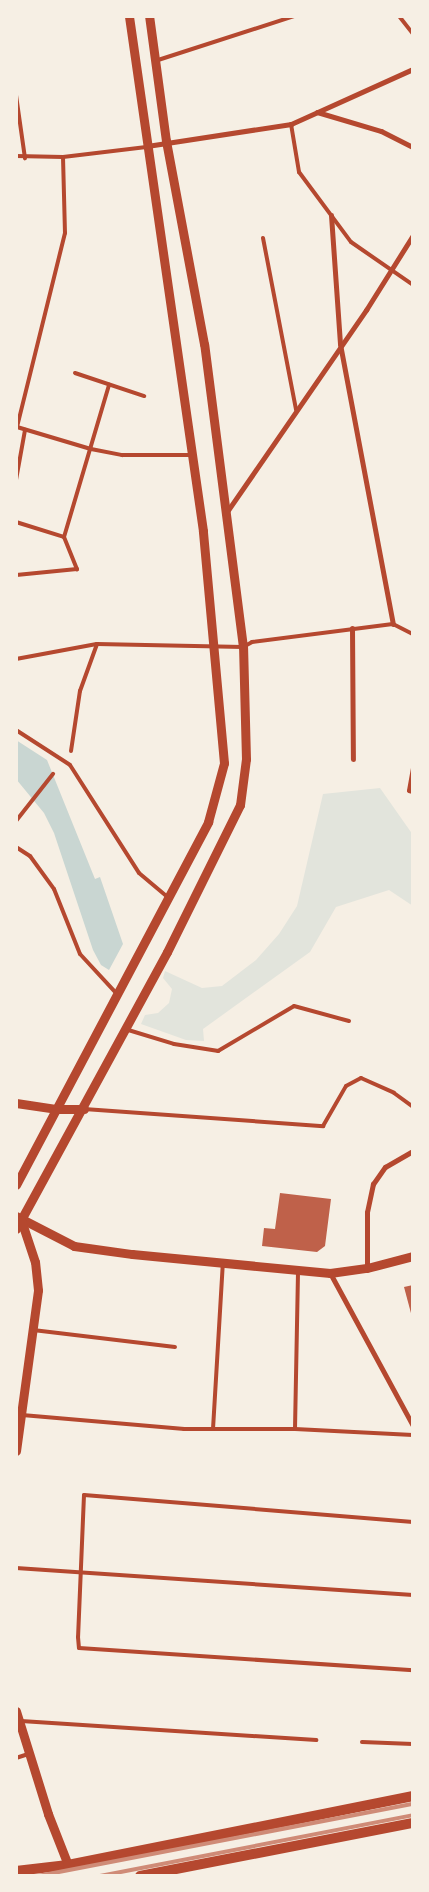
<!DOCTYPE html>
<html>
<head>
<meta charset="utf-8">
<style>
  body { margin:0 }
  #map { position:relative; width:429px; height:1892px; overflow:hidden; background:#f6efe4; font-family:"Work Sans",sans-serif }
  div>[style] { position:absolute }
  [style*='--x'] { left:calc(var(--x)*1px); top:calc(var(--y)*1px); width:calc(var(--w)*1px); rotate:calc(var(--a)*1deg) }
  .green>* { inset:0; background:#e2e4dc }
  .water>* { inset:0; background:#c9d6d2 }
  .building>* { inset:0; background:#bf614a }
  .service>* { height:4px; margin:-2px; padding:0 2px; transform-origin:2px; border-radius:2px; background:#b5482f }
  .minor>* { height:5px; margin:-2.5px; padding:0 2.5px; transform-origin:2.5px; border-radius:2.5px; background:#b5482f }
  .tertiary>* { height:9px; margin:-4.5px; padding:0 4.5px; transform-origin:4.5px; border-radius:4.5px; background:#b5482f }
  .secondary>* { height:10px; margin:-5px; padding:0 5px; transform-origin:5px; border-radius:5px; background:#b5482f }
  .rail>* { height:4px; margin:-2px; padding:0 2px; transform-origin:2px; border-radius:2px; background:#cf8b77 }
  span { translate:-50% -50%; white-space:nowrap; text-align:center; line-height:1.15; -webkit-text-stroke:5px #f6efe4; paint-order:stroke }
  .frame { position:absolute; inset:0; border:18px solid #f6efe4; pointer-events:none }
</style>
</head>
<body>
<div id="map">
  <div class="green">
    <div style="clip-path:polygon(380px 788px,413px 835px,413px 906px,389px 890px,336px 907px,310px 952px,203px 1029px,204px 1041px,186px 1040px,141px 1024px,145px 1015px,158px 1013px,169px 1003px,172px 989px,163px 978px,165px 971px,202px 988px,222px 986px,256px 960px,279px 934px,297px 906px,323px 794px)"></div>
  </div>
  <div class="water">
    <div style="clip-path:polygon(16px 740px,47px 760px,95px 879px,100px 877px,123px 944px,109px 970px,101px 965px,93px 950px,54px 833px,44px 813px,16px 779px)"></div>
  </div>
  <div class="building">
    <div style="clip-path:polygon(280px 1193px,331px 1199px,325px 1246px,317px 1252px,262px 1246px,264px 1228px,275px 1229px)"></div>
    <div style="clip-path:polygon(413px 1285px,413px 1317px,412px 1317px,404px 1287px)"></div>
  </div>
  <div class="service">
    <div style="--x:399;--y:16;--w:23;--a:52"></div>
    <div style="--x:155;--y:61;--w:146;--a:-17.9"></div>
    <div style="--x:16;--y:95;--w:64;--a:81.9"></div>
    <div style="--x:291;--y:124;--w:49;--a:80.5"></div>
    <div style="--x:299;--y:172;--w:87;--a:53.4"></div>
    <div style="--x:351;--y:242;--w:75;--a:34.7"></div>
    <div style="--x:16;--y:156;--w:47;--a:1.2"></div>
    <div style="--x:63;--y:157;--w:84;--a:-6.9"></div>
    <div style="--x:63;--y:157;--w:76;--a:88.5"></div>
    <div style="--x:65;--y:233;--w:200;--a:103.9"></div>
    <div style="--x:17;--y:427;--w:77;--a:16.6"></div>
    <div style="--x:91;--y:449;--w:32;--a:11"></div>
    <div style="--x:122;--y:455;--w:70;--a:0"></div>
    <div style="--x:263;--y:238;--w:175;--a:79.1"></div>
    <div style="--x:75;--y:373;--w:73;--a:18.4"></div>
    <div style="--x:16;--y:480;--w:51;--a:-79.8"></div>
    <div style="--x:16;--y:522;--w:50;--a:17.4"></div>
    <div style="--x:64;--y:537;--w:35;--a:68"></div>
    <div style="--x:77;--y:569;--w:61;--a:174.4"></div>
    <div style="--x:64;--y:537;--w:159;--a:-73.5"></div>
    <div style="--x:16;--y:659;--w:82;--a:-10.5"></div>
    <div style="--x:97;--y:644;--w:146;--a:1.2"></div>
    <div style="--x:243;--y:647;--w:10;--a:-29"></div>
    <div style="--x:252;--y:642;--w:142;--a:-7.3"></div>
    <div style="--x:393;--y:624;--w:22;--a:27"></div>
    <div style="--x:16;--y:730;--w:64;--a:32.9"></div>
    <div style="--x:70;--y:765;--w:128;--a:57.4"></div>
    <div style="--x:139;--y:873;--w:38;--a:40"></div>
    <div style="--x:71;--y:751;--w:61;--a:-81.5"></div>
    <div style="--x:80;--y:691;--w:50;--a:-70.1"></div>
    <div style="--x:413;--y:768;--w:23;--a:100"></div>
    <div style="--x:409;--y:791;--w:4;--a:14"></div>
    <div style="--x:16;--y:821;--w:60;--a:-51.8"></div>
    <div style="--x:16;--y:847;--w:17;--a:33"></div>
    <div style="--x:30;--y:856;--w:41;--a:54"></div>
    <div style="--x:54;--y:889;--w:70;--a:68.2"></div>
    <div style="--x:80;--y:954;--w:53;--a:47.3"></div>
    <div style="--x:125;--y:1029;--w:51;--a:17"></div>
    <div style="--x:174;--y:1044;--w:45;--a:9"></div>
    <div style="--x:218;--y:1051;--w:88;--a:-30.6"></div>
    <div style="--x:294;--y:1006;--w:57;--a:15.3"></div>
    <div style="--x:84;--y:1109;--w:240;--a:4.1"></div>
    <div style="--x:323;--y:1126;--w:46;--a:-60.1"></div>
    <div style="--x:346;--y:1086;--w:17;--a:-28"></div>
    <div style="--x:361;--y:1078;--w:36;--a:24"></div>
    <div style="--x:394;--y:1093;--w:24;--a:36"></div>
    <div style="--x:33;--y:1330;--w:143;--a:6.8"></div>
    <div style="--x:22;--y:1415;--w:163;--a:4.9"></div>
    <div style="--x:184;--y:1429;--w:111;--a:0"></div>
    <div style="--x:295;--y:1429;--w:118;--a:2.9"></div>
    <div style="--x:213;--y:1429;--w:166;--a:-86.6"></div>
    <div style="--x:295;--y:1429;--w:159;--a:-88.9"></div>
    <div style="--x:413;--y:1522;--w:330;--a:-175.3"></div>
    <div style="--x:84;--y:1495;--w:142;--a:92.4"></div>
    <div style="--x:78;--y:1637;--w:11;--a:85"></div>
    <div style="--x:79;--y:1648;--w:335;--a:3.8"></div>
    <div style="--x:16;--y:1568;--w:398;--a:3.9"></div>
    <div style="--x:21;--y:1721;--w:296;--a:3.7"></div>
    <div style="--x:362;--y:1742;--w:51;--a:2.2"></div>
    <div style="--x:16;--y:1758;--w:13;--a:-18"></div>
  </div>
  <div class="minor">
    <div style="--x:317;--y:112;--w:67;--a:16.5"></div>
    <div style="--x:381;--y:131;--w:36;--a:27"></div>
    <div style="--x:147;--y:146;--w:146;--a:-8.7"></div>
    <div style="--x:291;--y:124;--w:134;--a:-24.3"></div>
    <div style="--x:331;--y:215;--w:129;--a:86"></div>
    <div style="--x:340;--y:344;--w:285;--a:79.3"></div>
    <div style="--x:226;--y:513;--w:247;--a:-55.4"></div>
    <div style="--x:366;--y:310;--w:89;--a:-57.9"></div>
    <div style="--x:352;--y:628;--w:131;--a:89.6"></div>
    <div style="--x:367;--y:1268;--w:56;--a:-90"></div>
    <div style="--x:367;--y:1212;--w:29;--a:-78"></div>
    <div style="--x:373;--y:1184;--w:21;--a:-55"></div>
    <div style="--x:385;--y:1167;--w:32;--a:-30"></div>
    <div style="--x:330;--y:1273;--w:174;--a:61.5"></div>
  </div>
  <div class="tertiary">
    <div style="--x:16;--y:1103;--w:40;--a:8.5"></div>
    <div style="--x:56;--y:1109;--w:28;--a:0"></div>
    <div style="--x:16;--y:1185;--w:411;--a:-62.1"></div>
    <div style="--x:208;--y:822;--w:61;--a:-74.8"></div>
    <div style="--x:224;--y:763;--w:233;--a:-95.2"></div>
    <div style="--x:203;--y:531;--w:520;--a:-98.18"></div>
    <div style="--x:16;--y:1216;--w:65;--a:27.3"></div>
    <div style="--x:74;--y:1246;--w:59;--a:7.9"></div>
    <div style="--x:132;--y:1254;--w:199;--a:5.5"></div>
    <div style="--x:330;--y:1273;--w:37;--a:-8"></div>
    <div style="--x:367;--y:1268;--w:48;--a:-14.6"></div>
    <div style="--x:16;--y:1229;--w:315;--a:-61.4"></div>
    <div style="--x:167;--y:952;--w:164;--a:-63.6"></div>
    <div style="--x:240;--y:805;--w:46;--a:-82.6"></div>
    <div style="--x:246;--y:759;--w:112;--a:-91.5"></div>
    <div style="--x:243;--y:647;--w:305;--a:-97.3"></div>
    <div style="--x:204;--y:344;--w:207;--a:-100.6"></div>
    <div style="--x:166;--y:141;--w:126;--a:-97.7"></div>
    <div style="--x:16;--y:1451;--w:162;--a:-82.2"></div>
    <div style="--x:38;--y:1290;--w:28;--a:-96"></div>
    <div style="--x:35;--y:1262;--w:44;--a:-108.4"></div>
    <div style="--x:16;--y:1711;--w:108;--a:72.7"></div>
    <div style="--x:48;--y:1814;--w:55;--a:68.6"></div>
  </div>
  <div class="secondary">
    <div style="--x:16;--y:1871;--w:52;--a:-6.6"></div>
    <div style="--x:68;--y:1865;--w:352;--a:-11.3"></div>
    <div style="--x:140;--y:1876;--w:278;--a:-11"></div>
  </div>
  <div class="rail">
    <div style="--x:38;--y:1876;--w:382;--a:-10.9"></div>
    <div style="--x:100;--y:1876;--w:319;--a:-11"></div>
  </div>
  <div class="frame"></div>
</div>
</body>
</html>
